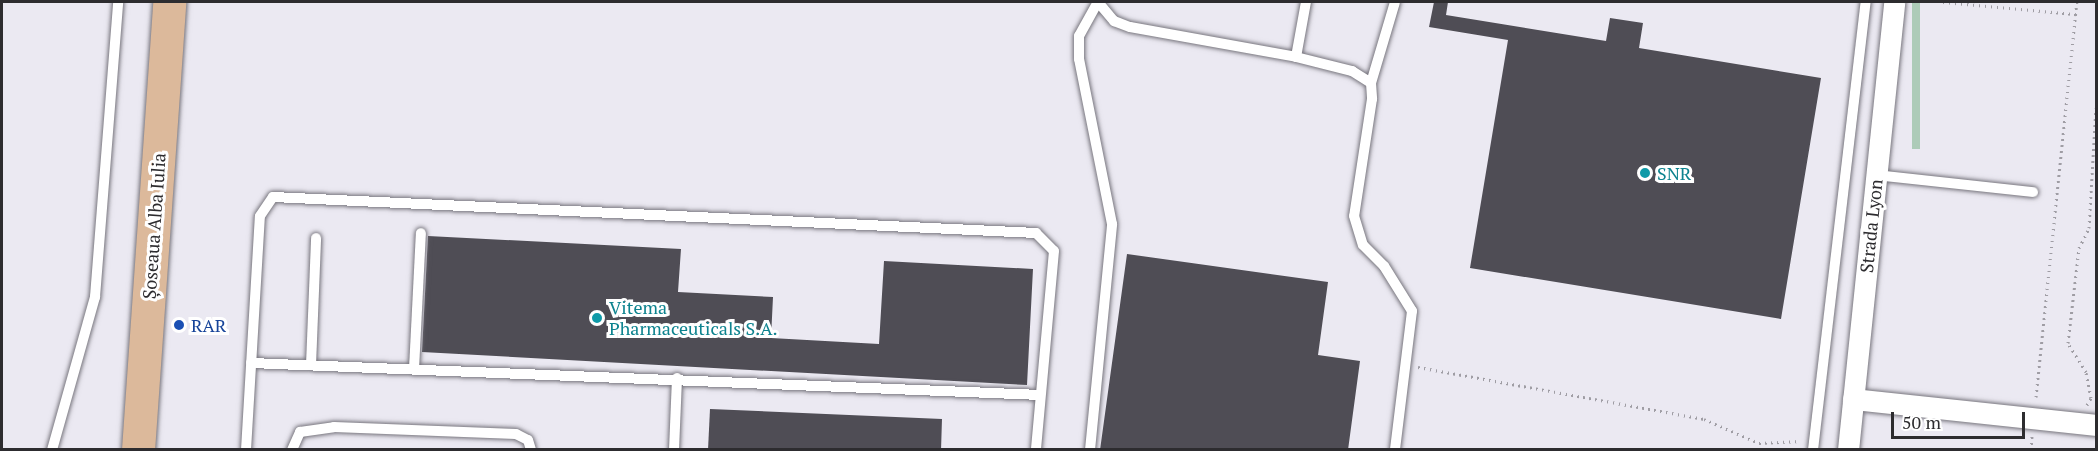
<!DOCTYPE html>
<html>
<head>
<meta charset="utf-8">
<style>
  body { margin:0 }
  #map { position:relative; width:2098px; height:451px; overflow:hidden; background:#ebe9f2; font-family:"PT Serif",serif }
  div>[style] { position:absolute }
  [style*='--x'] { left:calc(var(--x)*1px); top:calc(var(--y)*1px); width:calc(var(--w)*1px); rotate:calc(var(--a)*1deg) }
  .green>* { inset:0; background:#adcbb8; transform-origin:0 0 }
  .building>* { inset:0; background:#4f4d55 }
  .path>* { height:3px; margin-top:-1.5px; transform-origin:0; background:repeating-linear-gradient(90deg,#9f9da4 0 1.5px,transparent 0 6px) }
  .roads { filter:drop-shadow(0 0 2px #78767e) drop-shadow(0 0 2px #78767e) }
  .service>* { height:10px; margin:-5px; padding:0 5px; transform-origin:5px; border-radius:5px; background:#fff }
  .minor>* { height:21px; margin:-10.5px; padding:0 10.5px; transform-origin:10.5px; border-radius:10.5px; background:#fff }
  .primary>* { height:33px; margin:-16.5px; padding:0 16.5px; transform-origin:16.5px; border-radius:16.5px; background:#dcb99b }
  .dots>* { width:16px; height:16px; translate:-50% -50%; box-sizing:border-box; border:3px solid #fff; border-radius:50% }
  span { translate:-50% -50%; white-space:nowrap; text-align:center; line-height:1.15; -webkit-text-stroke:6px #fff; paint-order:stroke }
  .culture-label { font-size:18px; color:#0d838f }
  .left { translate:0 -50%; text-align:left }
  .street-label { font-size:18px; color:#2d2c2f }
  .transit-label { font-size:18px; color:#164399 }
  .frame { position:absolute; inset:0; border:3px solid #2d2c2f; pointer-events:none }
  .scale { position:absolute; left:1891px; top:412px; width:134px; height:27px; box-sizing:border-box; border:3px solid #2d2c2f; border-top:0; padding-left:8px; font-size:18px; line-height:21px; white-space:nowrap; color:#2d2c2f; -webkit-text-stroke:4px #fff; paint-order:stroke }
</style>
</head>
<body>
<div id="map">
  <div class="green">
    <div style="left:1912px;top:2px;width:8px;height:147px"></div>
  </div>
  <div class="building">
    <div style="clip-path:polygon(1434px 2px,1448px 2px,1446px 15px,1606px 41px,1610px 18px,1643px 23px,1639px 48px,1821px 78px,1781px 319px,1470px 268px,1508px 40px,1429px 27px)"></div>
    <div style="clip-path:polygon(428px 236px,681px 249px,678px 292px,773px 297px,771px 338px,879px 344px,884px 261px,1033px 269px,1027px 385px,422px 352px)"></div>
    <div style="clip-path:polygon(1127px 254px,1328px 282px,1318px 355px,1360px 361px,1348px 450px,1100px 450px)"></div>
    <div style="clip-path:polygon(710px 409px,942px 419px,941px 450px,708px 450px)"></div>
  </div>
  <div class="path">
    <div style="--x:1943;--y:2;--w:134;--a:5.2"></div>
    <div style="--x:1418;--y:367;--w:291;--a:10.3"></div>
    <div style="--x:1704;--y:419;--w:60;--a:23.6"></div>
    <div style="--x:1759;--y:443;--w:42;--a:-2.7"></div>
    <div style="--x:2036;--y:397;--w:397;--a:-84.1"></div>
    <div style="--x:2087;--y:405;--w:8;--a:-60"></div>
    <div style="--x:2091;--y:398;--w:26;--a:-101"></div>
    <div style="--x:2086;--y:372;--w:34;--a:-122"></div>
    <div style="--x:2068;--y:343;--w:96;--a:-83.4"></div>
    <div style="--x:2079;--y:248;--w:22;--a:-63"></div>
    <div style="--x:2089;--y:228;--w:120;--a:-86.7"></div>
    <div style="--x:2031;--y:450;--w:14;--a:-86"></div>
  </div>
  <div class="roads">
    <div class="service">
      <div style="--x:1098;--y:2;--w:25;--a:50"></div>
      <div style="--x:1114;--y:21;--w:17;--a:21"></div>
      <div style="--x:1130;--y:27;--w:169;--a:10.2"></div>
      <div style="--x:1296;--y:57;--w:58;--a:14"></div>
      <div style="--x:1352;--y:71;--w:22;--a:32"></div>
      <div style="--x:1371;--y:83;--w:16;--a:86"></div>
      <div style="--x:1372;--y:99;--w:118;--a:98.7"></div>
      <div style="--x:1354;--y:216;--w:30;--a:73"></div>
      <div style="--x:1363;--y:245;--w:30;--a:45"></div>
      <div style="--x:1384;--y:266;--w:53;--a:58.1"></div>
      <div style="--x:1412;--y:311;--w:140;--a:97"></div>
      <div style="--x:1296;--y:57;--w:56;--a:-79.7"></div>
      <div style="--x:1371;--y:83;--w:84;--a:-73.5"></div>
      <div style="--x:1876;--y:175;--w:158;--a:6.2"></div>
      <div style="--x:251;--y:363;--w:790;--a:2.32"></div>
      <div style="--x:311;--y:365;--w:127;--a:-87.7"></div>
      <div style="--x:414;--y:369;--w:136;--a:-87.1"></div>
      <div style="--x:52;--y:450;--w:159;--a:-74.3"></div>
      <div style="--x:95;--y:297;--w:296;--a:-85.5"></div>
      <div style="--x:246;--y:450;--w:234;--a:-86.6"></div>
      <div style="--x:260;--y:216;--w:23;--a:-56"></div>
      <div style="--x:273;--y:197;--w:764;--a:2.7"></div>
      <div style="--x:1036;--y:233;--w:25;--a:45"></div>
      <div style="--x:1054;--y:251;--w:200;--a:95.2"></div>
      <div style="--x:292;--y:450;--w:20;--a:-66"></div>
      <div style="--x:300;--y:432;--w:34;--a:-8"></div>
      <div style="--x:334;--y:427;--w:182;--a:2.2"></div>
      <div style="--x:516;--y:434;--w:13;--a:27"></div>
      <div style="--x:528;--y:440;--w:10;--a:73"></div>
      <div style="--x:674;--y:450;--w:72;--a:-87.6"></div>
      <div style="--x:1090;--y:450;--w:227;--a:-84.4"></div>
      <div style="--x:1112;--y:224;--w:168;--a:-101.3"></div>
      <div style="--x:1079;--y:59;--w:23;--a:-90"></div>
      <div style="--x:1079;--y:36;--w:39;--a:-61"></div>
      <div style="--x:1813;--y:450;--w:451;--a:-83.3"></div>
    </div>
    <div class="minor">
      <div style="--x:1853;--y:399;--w:244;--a:6.1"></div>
      <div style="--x:1848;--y:450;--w:450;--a:-84.1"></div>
    </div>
    <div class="primary">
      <div style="--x:138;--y:450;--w:449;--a:-86"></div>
    </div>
  </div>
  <div class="dots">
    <div style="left:1645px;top:173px;background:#0f9aa8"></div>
    <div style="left:597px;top:318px;background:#0f9aa8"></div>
    <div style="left:179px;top:325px;background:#1a4fb4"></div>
  </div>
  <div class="culture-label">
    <span class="left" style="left:1657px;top:173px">SNR</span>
    <span class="left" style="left:609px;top:318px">Vitema<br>Pharmaceuticals S.A.</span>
  </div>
  <div class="street-label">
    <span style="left:154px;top:226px;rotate:-86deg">Șoseaua Alba Iulia</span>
    <span style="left:1871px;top:226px;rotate:-84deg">Strada Lyon</span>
  </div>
  <div class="transit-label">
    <span class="left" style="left:191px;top:325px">RAR</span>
  </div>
  <div class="frame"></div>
  <div class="scale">50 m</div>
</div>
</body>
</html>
